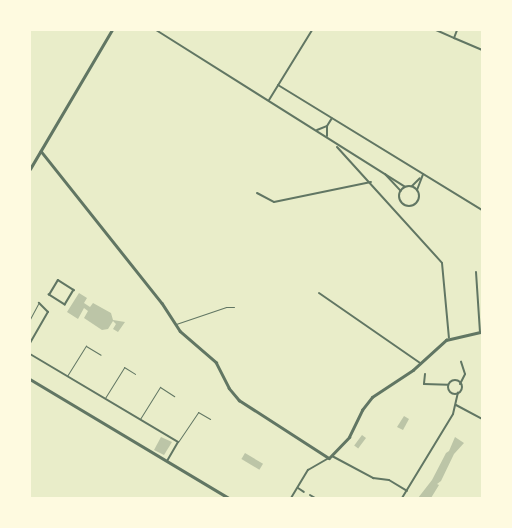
<!DOCTYPE html>
<html>
<head>
<meta charset="utf-8">
<style>
  body { margin:0 }
  #map { position:relative; width:512px; height:528px; overflow:hidden; background:#e9edc9; font-family:"PT Sans Narrow",sans-serif }
  div>[style] { position:absolute }
  [style*='--x'] { left:calc(var(--x)*1px); top:calc(var(--y)*1px); width:calc(var(--w)*1px); rotate:calc(var(--a)*1deg) }
  .building>* { inset:0; background:#bcc5a7; transform-origin:0 0 }
  .service>* { height:1px; margin:-0.5px; padding:0 0.5px; transform-origin:0.5px; border-radius:0.5px; background:#617663 }
  .pedestrian>* { height:1.5px; margin:-0.75px; padding:0 0.75px; transform-origin:0.75px; border-radius:0.75px; background:#617663 }
  .minor>* { height:2px; margin:-1px; padding:0 1px; transform-origin:1px; border-radius:1px; background:#617663 }
  .minor>.ring { margin:-1px; padding:0; box-sizing:content-box; background:none; border:2px solid #617663; border-radius:50% }
  .tertiary>* { height:2.5px; margin:-1.25px; padding:0 1.25px; transform-origin:1.25px; border-radius:1.25px; background:#617663 }
  span { translate:-50% -50%; white-space:nowrap; text-align:center; line-height:1.15; -webkit-text-stroke:3.5px #fefae0; paint-order:stroke }
  .frame { position:absolute; inset:0; border:31px solid #fefae0; pointer-events:none }
</style>
</head>
<body>
<div id="map">
  <div class="building">
    <div style="clip-path:polygon(79px 293px,87px 298px,84px 303px,90px 307px,93px 303px,111px 313px,113px 320px,125px 322px,118px 332px,113px 329px,116px 324px,113px 321px,108px 329px,102px 330px,84px 318px,88px 311px,84px 308px,78px 319px,67px 312px)"></div>
    <div style="clip-path:polygon(404px 416px,409px 419px,403px 430px,397px 427px)"></div>
    <div style="left:362px;top:435px;width:5px;height:13px;rotate:37deg"></div>
    <div style="clip-path:polygon(161px 437px,172px 442px,164px 455px,154px 450px)"></div>
    <div style="clip-path:polygon(455px 437px,464px 443px,454px 454px,441px 481px,437px 484px,439px 485px,431px 498px,418px 498px,432px 480px,446px 453px,449px 451px)"></div>
    <div style="left:245px;top:453px;width:21px;height:7px;rotate:31deg"></div>
  </div>
  <div class="service">
    <div style="--x:30;--y:319;--w:17;--a:-62"></div>
    <div style="--x:176;--y:324;--w:53;--a:-18.8"></div>
    <div style="--x:226;--y:307;--w:8;--a:0"></div>
    <div style="--x:67;--y:376;--w:36;--a:-58"></div>
    <div style="--x:86;--y:346;--w:17;--a:31"></div>
    <div style="--x:105;--y:398;--w:36;--a:-58"></div>
    <div style="--x:124;--y:367;--w:13;--a:32"></div>
    <div style="--x:140;--y:419;--w:38;--a:-58"></div>
    <div style="--x:160;--y:387;--w:17;--a:33"></div>
    <div style="--x:178;--y:442;--w:36;--a:-56"></div>
    <div style="--x:198;--y:412;--w:14;--a:30"></div>
  </div>
  <div class="pedestrian">
    <div style="--x:58;--y:280;--w:19;--a:32"></div>
    <div style="--x:74;--y:290;--w:17;--a:121"></div>
    <div style="--x:65;--y:305;--w:19;--a:-148"></div>
    <div style="--x:49;--y:295;--w:17;--a:-59"></div>
  </div>
  <div class="minor">
    <div style="--x:156;--y:30;--w:294;--a:32.2"></div>
    <div style="--x:436;--y:30;--w:20;--a:24"></div>
    <div style="--x:454;--y:38;--w:9;--a:-69"></div>
    <div style="--x:454;--y:38;--w:30;--a:23"></div>
    <div style="--x:278;--y:85;--w:239;--a:31.5"></div>
    <div style="--x:269;--y:100;--w:82;--a:-58.4"></div>
    <div style="--x:317;--y:130;--w:11;--a:-22"></div>
    <div style="--x:327;--y:136;--w:10;--a:-90"></div>
    <div style="--x:327;--y:126;--w:9;--a:-58"></div>
    <div style="--x:337;--y:147;--w:156;--a:47.8"></div>
    <div style="--x:442;--y:263;--w:75;--a:84.7"></div>
    <div style="--x:385;--y:174;--w:23;--a:47"></div>
    <div class="ring" style="left:399px;top:186px;width:18px;height:18px"></div>
    <div style="--x:412;--y:186;--w:11;--a:-45"></div>
    <div style="--x:417;--y:190;--w:17;--a:-69"></div>
    <div style="--x:257;--y:193;--w:19;--a:28"></div>
    <div style="--x:274;--y:202;--w:99;--a:-11.7"></div>
    <div style="--x:476;--y:272;--w:60;--a:86.2"></div>
    <div style="--x:319;--y:293;--w:123;--a:34.7"></div>
    <div style="--x:30;--y:343;--w:36;--a:-60"></div>
    <div style="--x:48;--y:312;--w:13;--a:-135"></div>
    <div style="--x:30;--y:354;--w:172;--a:30.7"></div>
    <div style="--x:178;--y:442;--w:22;--a:120"></div>
    <div style="--x:425;--y:374;--w:10;--a:96"></div>
    <div style="--x:424;--y:384;--w:24;--a:2"></div>
    <div class="ring" style="left:448px;top:380px;width:12px;height:12px"></div>
    <div style="--x:460;--y:384;--w:11;--a:-63"></div>
    <div style="--x:465;--y:374;--w:13;--a:-108"></div>
    <div style="--x:456;--y:405;--w:30;--a:28"></div>
    <div style="--x:332;--y:456;--w:47;--a:28.2"></div>
    <div style="--x:373;--y:478;--w:16;--a:7"></div>
    <div style="--x:389;--y:480;--w:21;--a:31"></div>
    <div style="--x:298;--y:488;--w:7;--a:34"></div>
    <div style="--x:310;--y:495;--w:6;--a:31"></div>
    <div style="--x:291;--y:498;--w:33;--a:-59"></div>
    <div style="--x:308;--y:470;--w:24;--a:-30"></div>
    <div style="--x:402;--y:498;--w:98;--a:-58.7"></div>
    <div style="--x:453;--y:414;--w:22;--a:-77"></div>
  </div>
  <div class="tertiary">
    <div style="--x:41;--y:151;--w:194;--a:51.5"></div>
    <div style="--x:162;--y:303;--w:33;--a:57"></div>
    <div style="--x:180;--y:331;--w:48;--a:40.7"></div>
    <div style="--x:216;--y:362;--w:29;--a:63"></div>
    <div style="--x:229;--y:388;--w:16;--a:50"></div>
    <div style="--x:239;--y:400;--w:107;--a:32.8"></div>
    <div style="--x:329;--y:458;--w:29;--a:-46"></div>
    <div style="--x:349;--y:437;--w:30;--a:-64"></div>
    <div style="--x:362;--y:410;--w:16;--a:-52"></div>
    <div style="--x:372;--y:397;--w:49;--a:-33.4"></div>
    <div style="--x:413;--y:370;--w:45;--a:-42.3"></div>
    <div style="--x:446;--y:340;--w:37;--a:-13"></div>
    <div style="--x:30;--y:169;--w:161;--a:-59.5"></div>
    <div style="--x:30;--y:379;--w:232;--a:30.9"></div>
  </div>
  <div class="frame"></div>
</div>
</body>
</html>
